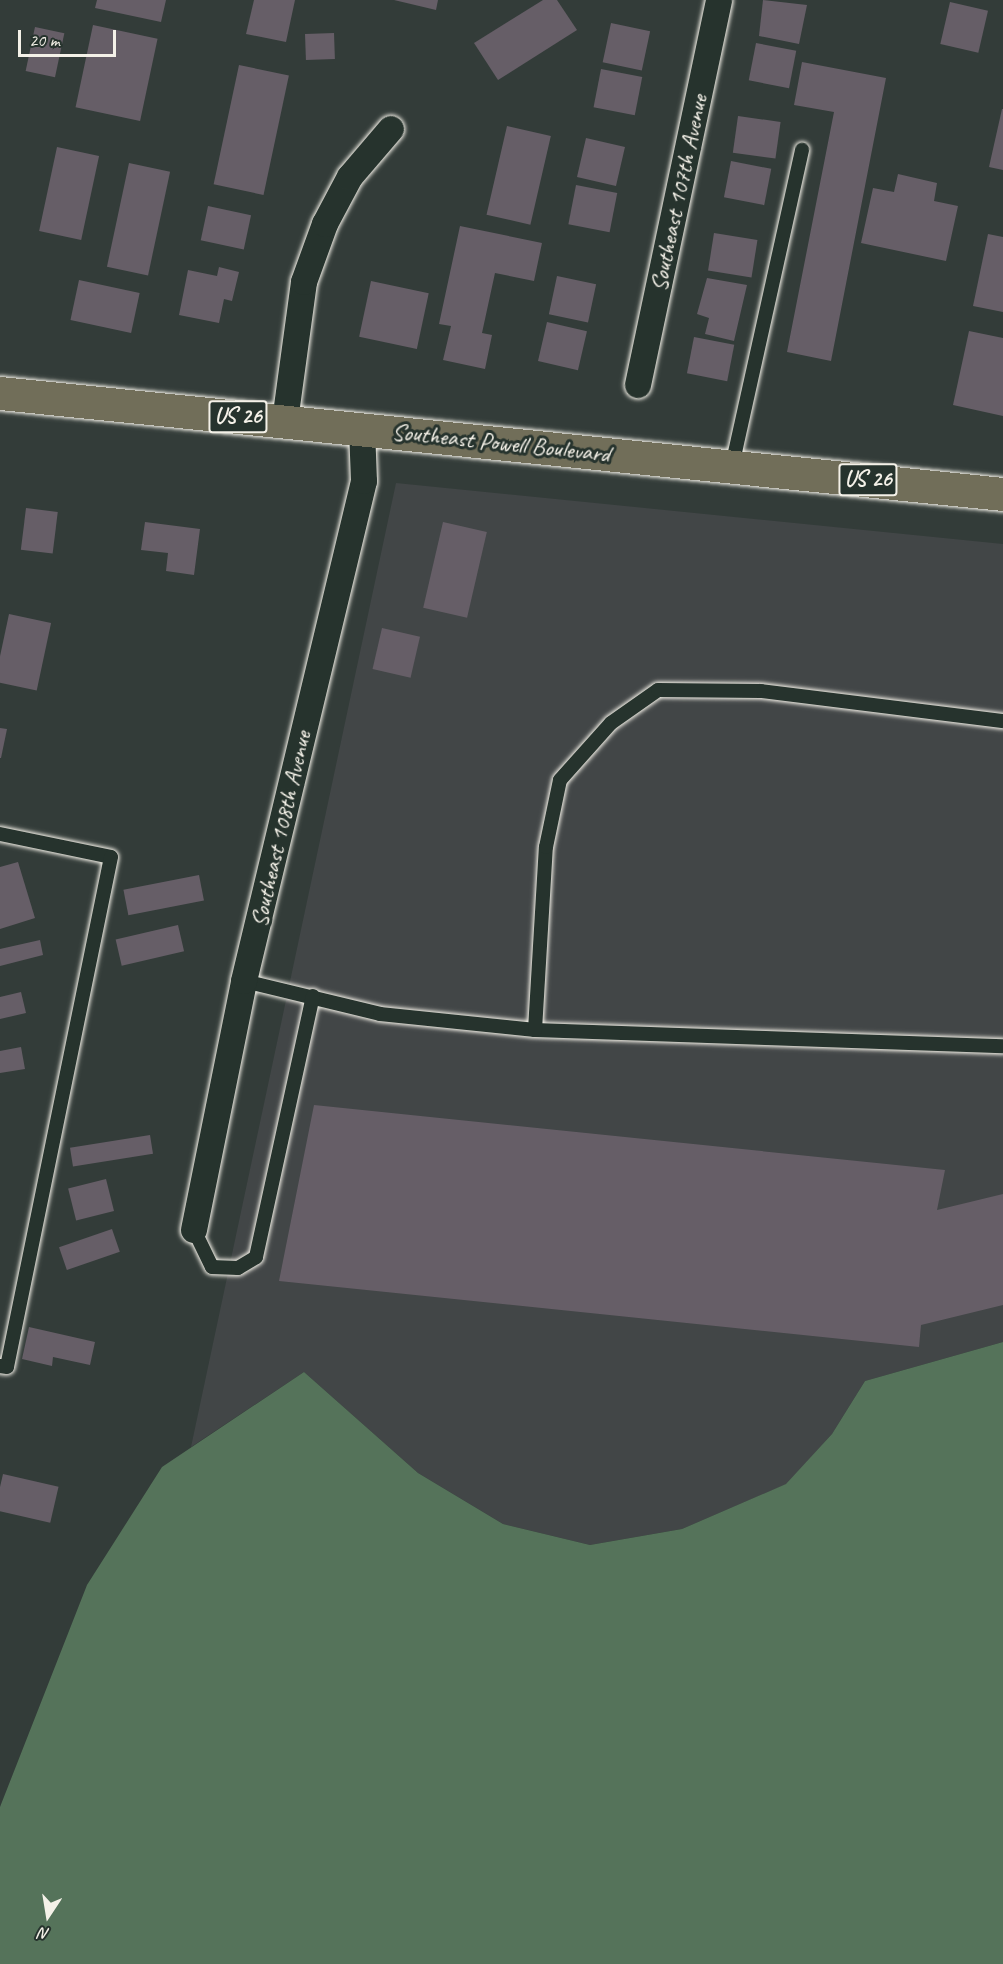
<!DOCTYPE html>
<html>
<head>
<meta charset="utf-8">
<style>
  body { margin:0 }
  #map { position:relative; width:1003px; height:1964px; overflow:hidden; background:#333c39; font-family:Caveat,sans-serif }
  div>[style] { position:absolute }
  [style*='--x'] { left:calc(var(--x)*1px); top:calc(var(--y)*1px); width:calc(var(--w)*1px); rotate:calc(var(--a)*1deg) }
  .built>* { inset:0; background:#424647 }
  .green>* { inset:0; background:#55735a }
  .building>* { inset:0; background:#665e67; transform-origin:0 0 }
  .roads { filter:drop-shadow(0 0 2px #f4f1e8) drop-shadow(0 0 2px #f4f1e8) }
  .lane>* { height:14px; margin:-7px; padding:0 7px; transform-origin:7px; border-radius:7px; background:#26332d }
  .street>* { height:26px; margin:-13px; padding:0 13px; transform-origin:13px; border-radius:13px; background:#26332d }
  .primary>* { height:33px; margin:-16.5px; padding:0 16.5px; transform-origin:16.5px; border-radius:16.5px; background:#716e59 }
  span { translate:-50% -50%; white-space:nowrap; text-align:center; line-height:1.15; -webkit-text-stroke:6px #26332d; paint-order:stroke }
  .shield-label span { padding:2px 4px; background:#26332d; border:2px solid; border-radius:4px; -webkit-text-stroke-width:0 }
  .shield-label { font-size:22px; color:#f4f1e8; font-weight:700 }
  .street-label { font-size:24px; color:#f4f1e8 }
  .north { position:absolute; left:18px; top:1886px; width:60px; height:60px; -webkit-text-stroke:4px #26332d; paint-order:stroke; rotate:192deg; font-size:16px; font-weight:700; line-height:24px; text-align:center; color:#f4f1e8 }
  .north::after { content:''; display:block; margin:auto; width:21px; height:27px; background:#f4f1e8; clip-path:polygon(50% 0,100% 100%,50% 72%,0 100%) }
  .scale { position:absolute; left:18px; top:30px; width:98px; height:27px; box-sizing:border-box; border:3px solid #f4f1e8; border-top:0; padding-left:8px; font-size:18px; line-height:21px; white-space:nowrap; color:#f4f1e8; -webkit-text-stroke:4px #26332d; paint-order:stroke }
</style>
</head>
<body>
<div id="map">
  <div class="built">
    <div style="clip-path:polygon(396px 483px,1003px 544px,1003px 1342px,865px 1381px,832px 1434px,787px 1484px,682px 1529px,590px 1545px,503px 1524px,418px 1473px,304px 1372px,191px 1447px)"></div>
  </div>
  <div class="green">
    <div style="clip-path:polygon(1003px 1342px,1003px 1964px,0 1964px,0 1807px,87px 1585px,162px 1467px,304px 1372px,418px 1473px,503px 1524px,590px 1545px,682px 1529px,786px 1484px,832px 1434px,865px 1381px)"></div>
  </div>
  <div class="building">
    <div style="clip-path:polygon(97px 0,166px 0,161px 22px,95px 8px)"></div>
    <div style="clip-path:polygon(254px 0,295px 0,286px 42px,246px 34px)"></div>
    <div style="clip-path:polygon(394px 0,438px 0,436px 10px)"></div>
    <div style="clip-path:polygon(543px 0,557px 0,577px 30px,498px 80px,474px 43px)"></div>
    <div style="clip-path:polygon(763px 0,807px 5px,799px 44px,759px 36px)"></div>
    <div style="left:950px;top:2px;width:39px;height:43px;rotate:13deg"></div>
    <div style="left:611px;top:23px;width:40px;height:40px;rotate:12deg"></div>
    <div style="left:93px;top:25px;width:66px;height:84px;rotate:12deg"></div>
    <div style="left:35px;top:27px;width:30px;height:45px;rotate:12deg"></div>
    <div style="left:334px;top:33px;width:26px;height:29px;rotate:88deg"></div>
    <div style="left:756px;top:43px;width:41px;height:38px;rotate:11deg"></div>
    <div style="clip-path:polygon(802px 62px,886px 78px,831px 361px,787px 352px,834px 112px,794px 105px)"></div>
    <div style="left:239px;top:65px;width:51px;height:122px;rotate:12deg"></div>
    <div style="left:601px;top:69px;width:42px;height:39px;rotate:11deg"></div>
    <div style="clip-path:polygon(1002px 109px,1003px 109px,1003px 170px,989px 167px)"></div>
    <div style="left:738px;top:116px;width:43px;height:37px;rotate:8deg"></div>
    <div style="left:507px;top:126px;width:45px;height:91px;rotate:13deg"></div>
    <div style="left:586px;top:138px;width:40px;height:40px;rotate:13deg"></div>
    <div style="left:57px;top:147px;width:43px;height:86px;rotate:12deg"></div>
    <div style="left:731px;top:161px;width:41px;height:37px;rotate:11deg"></div>
    <div style="left:129px;top:163px;width:42px;height:106px;rotate:12deg"></div>
    <div style="clip-path:polygon(898px 174px,937px 183px,934px 201px,958px 206px,946px 261px,861px 243px,873px 188px,894px 192px)"></div>
    <div style="left:576px;top:185px;width:42px;height:40px;rotate:11deg"></div>
    <div style="left:208px;top:206px;width:44px;height:35px;rotate:12deg"></div>
    <div style="clip-path:polygon(460px 226px,542px 243px,534px 281px,495px 273px,482px 333px,492px 335px,485px 369px,443px 360px,451px 326px,439px 324px)"></div>
    <div style="left:714px;top:233px;width:44px;height:38px;rotate:9deg"></div>
    <div style="clip-path:polygon(988px 234px,1003px 237px,1003px 312px,973px 306px)"></div>
    <div style="clip-path:polygon(219px 267px,239px 272px,232px 301px,224px 299px,219px 323px,179px 315px,188px 270px,217px 276px)"></div>
    <div style="left:557px;top:276px;width:40px;height:39px;rotate:12deg"></div>
    <div style="clip-path:polygon(707px 278px,747px 285px,734px 341px,705px 334px,709px 318px,697px 314px)"></div>
    <div style="left:79px;top:280px;width:62px;height:41px;rotate:12deg"></div>
    <div style="left:371px;top:281px;width:59px;height:57px;rotate:12deg"></div>
    <div style="left:547px;top:322px;width:41px;height:40px;rotate:13deg"></div>
    <div style="clip-path:polygon(969px 331px,1003px 338px,1003px 416px,953px 405px)"></div>
    <div style="left:694px;top:337px;width:41px;height:37px;rotate:11deg"></div>
    <div style="left:26px;top:508px;width:32px;height:42px;rotate:7deg"></div>
    <div style="clip-path:polygon(145px 522px,200px 529px,194px 575px,166px 571px,168px 553px,141px 550px)"></div>
    <div style="left:443px;top:522px;width:45px;height:88px;rotate:13deg"></div>
    <div style="left:9px;top:614px;width:43px;height:69px;rotate:12deg"></div>
    <div style="left:382px;top:628px;width:39px;height:42px;rotate:13deg"></div>
    <div style="clip-path:polygon(0 728px,7px 729px,1px 758px,0 758px)"></div>
    <div style="clip-path:polygon(18px 862px,35px 918px,0 929px,0 867px)"></div>
    <div style="left:199px;top:875px;width:26px;height:77px;rotate:79deg"></div>
    <div style="left:178px;top:925px;width:27px;height:64px;rotate:77deg"></div>
    <div style="clip-path:polygon(40px 940px,43px 955px,0 966px,0 949px)"></div>
    <div style="clip-path:polygon(21px 992px,26px 1013px,0 1019px,0 997px)"></div>
    <div style="clip-path:polygon(21px 1047px,25px 1069px,0 1073px,0 1051px)"></div>
    <div style="clip-path:polygon(314px 1105px,945px 1170px,937px 1210px,1003px 1194px,1003px 1305px,921px 1325px,919px 1347px,279px 1281px)"></div>
    <div style="left:150px;top:1135px;width:19px;height:81px;rotate:81deg"></div>
    <div style="left:106px;top:1179px;width:33px;height:39px;rotate:76deg"></div>
    <div style="left:112px;top:1229px;width:24px;height:56px;rotate:71deg"></div>
    <div style="clip-path:polygon(29px 1327px,95px 1342px,90px 1365px,53px 1357px,52px 1366px,22px 1359px)"></div>
    <div style="left:3px;top:1474px;width:57px;height:37px;rotate:13deg"></div>
  </div>
  <div class="roads">
    <div class="lane">
      <div style="--x:732;--y:466;--w:324;--a:-77.5"></div>
      <div style="--x:0;--y:834;--w:113;--a:11.7"></div>
      <div style="--x:111;--y:857;--w:520;--a:101.53"></div>
      <div style="--x:7;--y:1367;--w:7;--a:-172"></div>
      <div style="--x:244;--y:981;--w:140;--a:13.6"></div>
      <div style="--x:380;--y:1014;--w:156;--a:5.9"></div>
      <div style="--x:535;--y:1030;--w:468;--a:2"></div>
      <div style="--x:535;--y:1030;--w:183;--a:-86.6"></div>
      <div style="--x:546;--y:847;--w:68;--a:-78.2"></div>
      <div style="--x:560;--y:780;--w:76;--a:-48.2"></div>
      <div style="--x:611;--y:723;--w:57;--a:-35.1"></div>
      <div style="--x:658;--y:690;--w:103;--a:0.6"></div>
      <div style="--x:761;--y:691;--w:244;--a:7.1"></div>
      <div style="--x:194;--y:1230;--w:41;--a:64.1"></div>
      <div style="--x:212;--y:1267;--w:26;--a:2"></div>
      <div style="--x:238;--y:1268;--w:21;--a:-31"></div>
      <div style="--x:256;--y:1257;--w:267;--a:-77.7"></div>
    </div>
    <div class="street">
      <div style="--x:638;--y:385;--w:393;--a:-78.1"></div>
      <div style="--x:285;--y:421;--w:140;--a:-82.2"></div>
      <div style="--x:304;--y:282;--w:62;--a:-70.1"></div>
      <div style="--x:325;--y:224;--w:53;--a:-62"></div>
      <div style="--x:350;--y:177;--w:63;--a:-49.5"></div>
      <div style="--x:194;--y:1230;--w:254;--a:-78.6"></div>
      <div style="--x:244;--y:981;--w:514;--a:-76.5"></div>
      <div style="--x:364;--y:481;--w:52;--a:-92.2"></div>
    </div>
    <div class="primary">
      <div style="--x:0;--y:393;--w:1008;--a:5.75"></div>
    </div>
  </div>
  <div class="shield-label">
    <span style="left:238px;top:417px">US 26</span>
    <span style="left:868px;top:480px">US 26</span>
  </div>
  <div class="street-label">
    <span style="left:679px;top:193px;rotate:-78deg">Southeast 107th Avenue</span>
    <span style="left:501px;top:443px;rotate:6deg">Southeast Powell Boulevard</span>
    <span style="left:281px;top:829px;rotate:-77deg">Southeast 108th Avenue</span>
  </div>
  <div class="north">N</div>
  <div class="scale">20 m</div>
</div>
</body>
</html>
